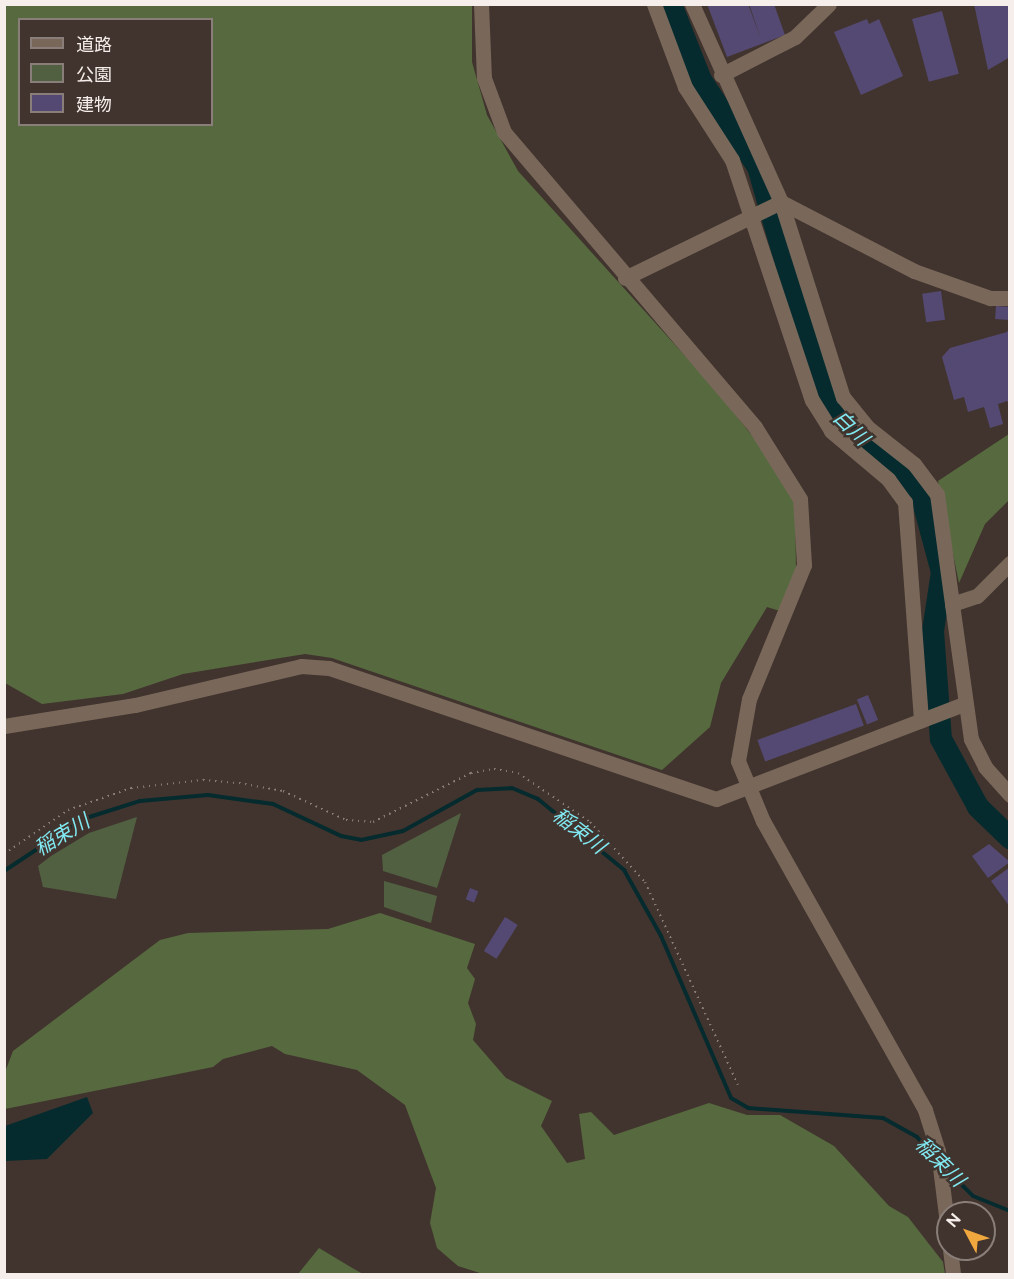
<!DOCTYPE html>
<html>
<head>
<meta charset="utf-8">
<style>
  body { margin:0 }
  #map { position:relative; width:1014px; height:1279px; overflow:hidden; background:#41342e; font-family:Raleway,"Noto Sans JP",sans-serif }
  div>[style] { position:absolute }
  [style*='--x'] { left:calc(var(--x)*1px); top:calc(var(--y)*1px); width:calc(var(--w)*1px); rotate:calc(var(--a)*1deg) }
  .green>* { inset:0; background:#526042 }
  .forest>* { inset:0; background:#576a3f }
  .water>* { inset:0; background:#052b2e }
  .stream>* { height:4px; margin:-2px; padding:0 2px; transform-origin:2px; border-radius:2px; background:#052b2e }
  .river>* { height:22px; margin:-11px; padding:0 11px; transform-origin:11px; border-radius:11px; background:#052b2e }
  .building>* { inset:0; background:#544972; transform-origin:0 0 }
  .path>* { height:2px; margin-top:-1px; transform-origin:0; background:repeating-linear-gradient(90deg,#887c77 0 1.5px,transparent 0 6px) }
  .minor>* { height:15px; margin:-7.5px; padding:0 7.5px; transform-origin:7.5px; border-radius:7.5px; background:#79685a }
  .tertiary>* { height:15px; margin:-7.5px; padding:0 7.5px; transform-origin:7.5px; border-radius:7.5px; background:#79685a }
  span { translate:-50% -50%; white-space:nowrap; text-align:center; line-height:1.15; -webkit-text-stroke:5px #41342e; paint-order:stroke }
  .water-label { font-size:20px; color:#81e9f2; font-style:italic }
  .frame { position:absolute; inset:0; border:6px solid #f6eeea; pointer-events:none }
  .legend { position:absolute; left:18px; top:18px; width:195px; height:108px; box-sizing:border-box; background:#41342e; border:2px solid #897e79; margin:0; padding:8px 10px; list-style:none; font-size:18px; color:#f6eeea }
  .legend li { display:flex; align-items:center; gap:12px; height:30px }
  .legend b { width:30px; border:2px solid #897e79 }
  .north { position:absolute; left:936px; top:1201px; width:60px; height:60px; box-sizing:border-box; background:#41342e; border:2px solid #897e79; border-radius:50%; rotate:311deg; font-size:16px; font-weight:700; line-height:24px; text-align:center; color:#f6eeea }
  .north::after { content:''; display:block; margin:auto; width:21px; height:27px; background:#efa73e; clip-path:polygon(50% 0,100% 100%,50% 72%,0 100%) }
</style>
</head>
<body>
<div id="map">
  <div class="green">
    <div style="clip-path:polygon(461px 813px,437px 888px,383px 871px,382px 855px)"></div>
    <div style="clip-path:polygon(137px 817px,116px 899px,43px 887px,38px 866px,51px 856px,89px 833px)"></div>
    <div style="clip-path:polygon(384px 881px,437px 896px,431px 923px,384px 907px)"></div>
  </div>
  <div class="forest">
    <div style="clip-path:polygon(evenodd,4px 5px,472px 5px,472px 62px,487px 115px,518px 171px,715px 389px,784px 476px,795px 505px,796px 571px,780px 611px,767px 607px,721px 683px,710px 727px,662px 770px,332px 658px,305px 654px,183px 674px,123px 694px,42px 704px,5px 683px,4px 5px,20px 20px,212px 20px,212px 124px,20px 124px,20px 20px)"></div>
    <div style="clip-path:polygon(1009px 434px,1009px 500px,985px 524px,959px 583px,938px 481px)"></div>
    <div style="clip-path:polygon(380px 913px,475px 944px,467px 968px,475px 979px,468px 1003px,476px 1024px,473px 1040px,506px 1078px,552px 1101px,541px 1126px,567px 1163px,585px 1159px,579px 1114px,591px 1112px,614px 1135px,709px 1103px,747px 1115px,780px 1115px,834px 1146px,889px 1206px,908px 1217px,943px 1262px,945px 1274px,483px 1274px,458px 1266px,437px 1248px,430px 1223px,436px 1188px,405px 1105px,357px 1070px,285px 1054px,272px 1046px,223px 1059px,213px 1067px,5px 1109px,5px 1072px,13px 1051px,160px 940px,188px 933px,328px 929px)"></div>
    <div style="clip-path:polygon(319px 1248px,354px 1269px,363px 1274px,298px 1274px)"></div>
  </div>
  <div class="water">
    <div style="clip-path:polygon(87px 1097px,93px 1113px,47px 1159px,5px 1161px,5px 1126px)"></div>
  </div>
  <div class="stream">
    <div style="--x:4;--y:871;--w:95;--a:-33.4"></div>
    <div style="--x:83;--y:819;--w:60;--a:-17.5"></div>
    <div style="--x:140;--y:801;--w:68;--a:-5"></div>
    <div style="--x:208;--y:795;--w:66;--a:7.9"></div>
    <div style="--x:273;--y:804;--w:75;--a:25.2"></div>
    <div style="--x:341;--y:836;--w:20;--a:11"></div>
    <div style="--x:361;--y:840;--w:43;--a:-12.1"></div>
    <div style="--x:403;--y:831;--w:85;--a:-29"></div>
    <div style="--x:477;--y:790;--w:35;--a:-3"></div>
    <div style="--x:512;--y:788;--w:28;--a:23"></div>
    <div style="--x:538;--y:799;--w:112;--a:39.5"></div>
    <div style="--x:624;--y:870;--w:76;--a:60.7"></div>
    <div style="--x:661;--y:936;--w:176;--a:66.6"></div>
    <div style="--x:731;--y:1098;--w:20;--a:30"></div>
    <div style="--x:748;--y:1108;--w:135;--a:4.2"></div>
    <div style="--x:883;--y:1118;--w:39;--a:29"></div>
    <div style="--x:917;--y:1137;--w:24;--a:48"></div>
    <div style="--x:946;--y:1169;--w:38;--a:45"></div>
    <div style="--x:973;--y:1196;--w:40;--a:22"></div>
  </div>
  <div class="river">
    <div style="--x:671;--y:4;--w:82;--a:68.5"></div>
    <div style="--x:701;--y:80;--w:104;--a:56.8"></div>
    <div style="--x:758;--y:167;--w:245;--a:73.9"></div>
    <div style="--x:826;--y:402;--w:136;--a:45"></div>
    <div style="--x:922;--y:498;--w:77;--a:74.9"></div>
    <div style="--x:942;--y:572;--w:60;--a:98.7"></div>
    <div style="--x:933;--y:631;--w:108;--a:85.8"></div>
    <div style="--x:941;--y:739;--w:77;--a:61.4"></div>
    <div style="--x:978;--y:807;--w:45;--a:44.1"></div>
  </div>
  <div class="building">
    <div style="clip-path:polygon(707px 4px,748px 4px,761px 39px,749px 4px,774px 4px,785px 35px,727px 57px)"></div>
    <div style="clip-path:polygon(974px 4px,1010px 4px,1010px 57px,988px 70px)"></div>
    <div style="left:942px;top:11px;width:65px;height:31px;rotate:75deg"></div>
    <div style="clip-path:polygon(867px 19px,869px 24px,879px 19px,903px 76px,861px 95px,834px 32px)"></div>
    <div style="left:941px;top:291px;width:29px;height:19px;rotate:82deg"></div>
    <div style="left:996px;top:306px;width:14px;height:13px;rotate:4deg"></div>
    <div style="clip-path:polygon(1010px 326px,1010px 406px,1007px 401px,998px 404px,1003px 424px,990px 428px,984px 407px,968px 412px,964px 397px,954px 400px,942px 357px,950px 348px,1007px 332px)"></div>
    <div style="left:868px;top:695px;width:27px;height:12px;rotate:68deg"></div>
    <div style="left:856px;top:704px;width:23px;height:105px;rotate:70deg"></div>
    <div style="clip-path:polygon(989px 844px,1010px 862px,988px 878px,972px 856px)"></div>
    <div style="clip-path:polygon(1010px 867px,1010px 907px,991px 881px)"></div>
    <div style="left:470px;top:888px;width:9px;height:12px;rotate:21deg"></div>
    <div style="left:505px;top:917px;width:15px;height:40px;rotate:32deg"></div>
  </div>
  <div class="path">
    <div style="--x:4;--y:854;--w:78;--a:-34.5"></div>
    <div style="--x:68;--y:810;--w:67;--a:-19.2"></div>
    <div style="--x:131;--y:788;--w:72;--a:-6.3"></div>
    <div style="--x:203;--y:780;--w:36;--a:5"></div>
    <div style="--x:239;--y:783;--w:45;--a:10.3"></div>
    <div style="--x:283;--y:791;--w:69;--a:24.7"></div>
    <div style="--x:346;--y:820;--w:27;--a:4"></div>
    <div style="--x:373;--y:822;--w:110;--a:-26.6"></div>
    <div style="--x:471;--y:773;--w:23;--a:-10"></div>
    <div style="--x:494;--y:769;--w:24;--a:9"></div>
    <div style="--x:518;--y:773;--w:87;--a:34.2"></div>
    <div style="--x:590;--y:822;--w:81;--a:47.5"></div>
    <div style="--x:645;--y:882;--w:223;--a:65.4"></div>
  </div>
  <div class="minor">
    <div style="--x:481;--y:4;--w:74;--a:87.7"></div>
    <div style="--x:484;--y:78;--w:58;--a:69.7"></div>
    <div style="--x:504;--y:132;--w:387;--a:49.6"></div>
    <div style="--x:755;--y:427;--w:85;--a:58"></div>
    <div style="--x:800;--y:499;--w:66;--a:86.5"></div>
    <div style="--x:804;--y:565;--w:145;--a:112.3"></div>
    <div style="--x:749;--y:699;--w:63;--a:100.1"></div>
    <div style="--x:738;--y:761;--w:65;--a:67.4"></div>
    <div style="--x:763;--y:821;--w:331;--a:60.7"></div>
    <div style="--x:925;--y:1110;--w:43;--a:72.4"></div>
    <div style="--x:938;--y:1151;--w:81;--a:82.9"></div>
    <div style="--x:654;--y:4;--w:89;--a:69.5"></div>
    <div style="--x:685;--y:87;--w:87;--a:57.2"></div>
    <div style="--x:732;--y:160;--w:253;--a:71.6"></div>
    <div style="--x:812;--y:400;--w:36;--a:58"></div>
    <div style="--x:831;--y:431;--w:75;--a:40.1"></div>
    <div style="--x:888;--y:479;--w:29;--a:54"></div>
    <div style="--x:905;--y:502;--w:219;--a:85.8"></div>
    <div style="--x:692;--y:4;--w:217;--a:65.8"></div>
    <div style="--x:781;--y:202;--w:205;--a:72.4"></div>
    <div style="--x:843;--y:397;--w:38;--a:51"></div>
    <div style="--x:867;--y:427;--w:60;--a:38.2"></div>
    <div style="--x:914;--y:464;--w:38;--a:53"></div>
    <div style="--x:937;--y:494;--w:111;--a:82.2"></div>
    <div style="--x:952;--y:604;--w:26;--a:-18"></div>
    <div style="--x:977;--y:596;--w:47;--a:-45"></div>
    <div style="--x:721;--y:75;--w:83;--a:-27.2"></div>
    <div style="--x:795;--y:37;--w:47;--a:-44.1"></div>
    <div style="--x:781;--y:202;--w:150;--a:27.4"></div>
    <div style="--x:914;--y:271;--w:81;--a:19.6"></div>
    <div style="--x:990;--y:298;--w:20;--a:0"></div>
    <div style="--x:625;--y:278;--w:174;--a:-26"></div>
    <div style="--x:4;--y:726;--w:133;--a:-9.1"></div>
    <div style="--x:135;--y:705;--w:171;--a:-13.2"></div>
    <div style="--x:301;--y:666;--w:28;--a:4"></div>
    <div style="--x:329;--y:668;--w:409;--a:18.7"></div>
    <div style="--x:716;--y:799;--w:266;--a:-21"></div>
    <div style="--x:950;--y:1249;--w:25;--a:83"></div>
  </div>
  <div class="tertiary">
    <div style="--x:952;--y:604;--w:136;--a:82"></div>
    <div style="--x:971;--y:739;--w:31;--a:63"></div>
    <div style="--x:985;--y:767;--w:38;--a:48"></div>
  </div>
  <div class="water-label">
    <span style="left:851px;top:428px;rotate:44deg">白川</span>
    <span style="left:579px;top:831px;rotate:38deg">稲束川</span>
    <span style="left:62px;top:835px;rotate:-31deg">稲束川</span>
    <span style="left:940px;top:1162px;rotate:45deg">稲束川</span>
  </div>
  <div class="frame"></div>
  <ul class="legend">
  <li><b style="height:8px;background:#79685a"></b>道路</li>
  <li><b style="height:16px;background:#526042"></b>公園</li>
  <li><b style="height:16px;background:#544972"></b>建物</li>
  </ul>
  <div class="north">N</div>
</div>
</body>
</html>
